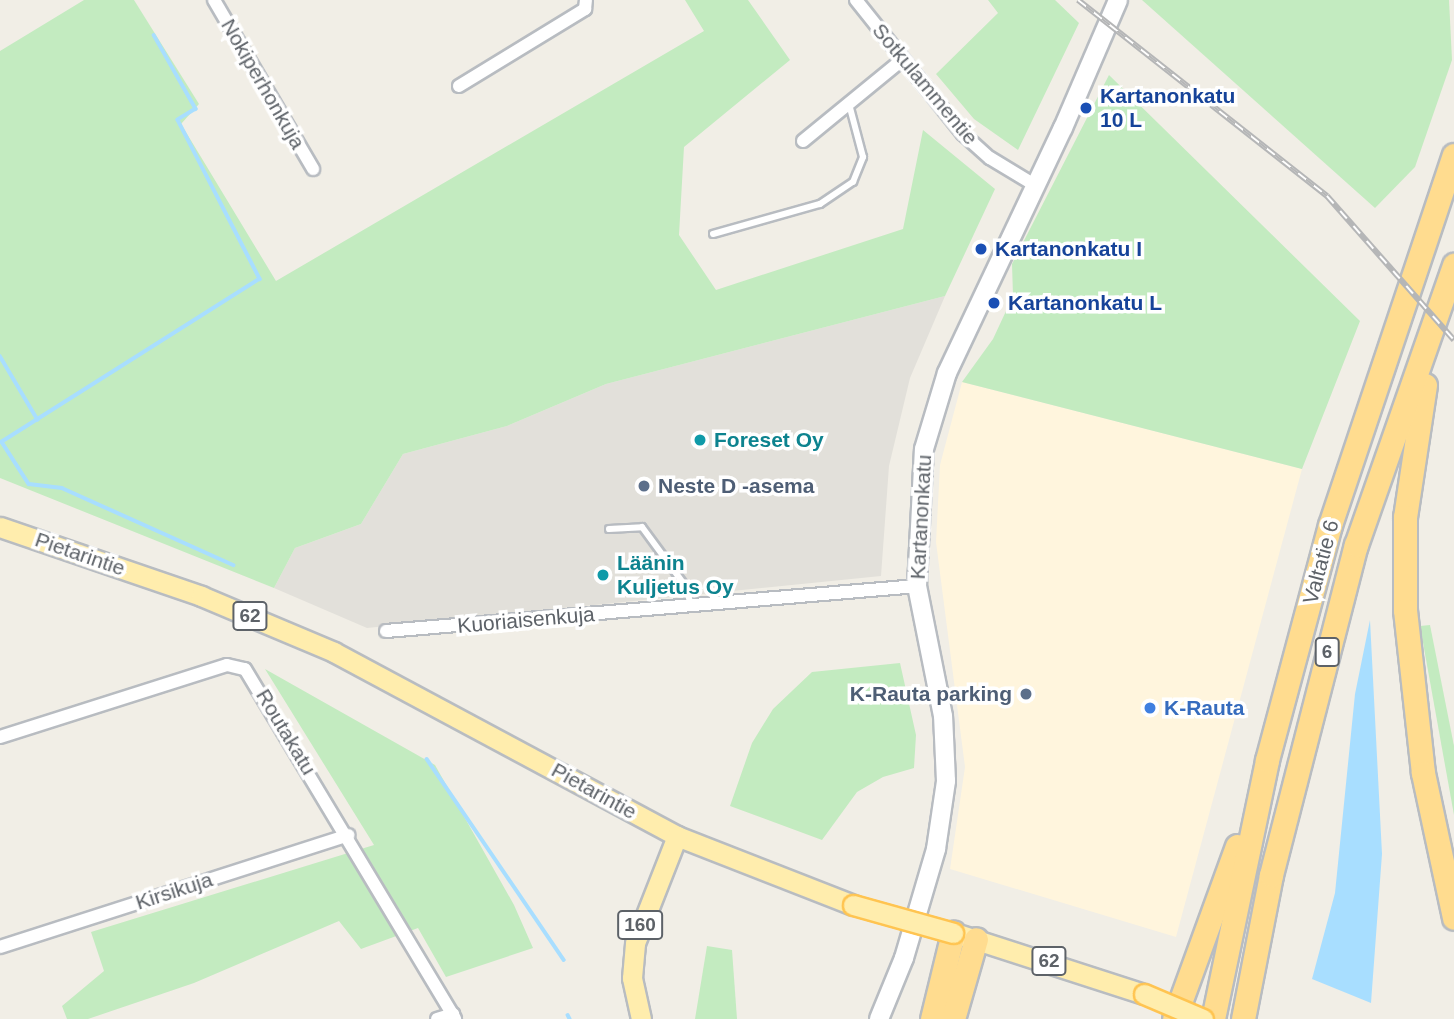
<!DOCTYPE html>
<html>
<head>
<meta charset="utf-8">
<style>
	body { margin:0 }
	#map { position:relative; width:1454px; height:1019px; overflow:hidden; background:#f1eee6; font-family:Helvetica,sans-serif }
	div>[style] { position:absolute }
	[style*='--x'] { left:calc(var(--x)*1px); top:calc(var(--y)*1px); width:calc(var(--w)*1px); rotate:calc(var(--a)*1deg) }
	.commercial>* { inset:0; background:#fff5dd }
	.industrial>* { inset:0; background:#e2e0da }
	.green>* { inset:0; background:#c3ebc0 }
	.water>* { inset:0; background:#a8deff }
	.stream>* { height:3.5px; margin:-1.75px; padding:0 1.75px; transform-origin:1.75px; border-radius:1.75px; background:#a8deff }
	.roads { filter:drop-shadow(2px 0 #b8bcc1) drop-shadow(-2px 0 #b8bcc1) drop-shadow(0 2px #b8bcc1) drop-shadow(0 -2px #b8bcc1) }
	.lane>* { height:6px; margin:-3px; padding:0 3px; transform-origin:3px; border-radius:3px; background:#fff }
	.street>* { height:12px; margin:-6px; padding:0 6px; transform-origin:6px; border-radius:6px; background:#fff }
	.secondary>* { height:18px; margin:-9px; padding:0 9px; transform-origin:9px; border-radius:9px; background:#fff }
	.primary>* { height:19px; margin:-9.5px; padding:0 9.5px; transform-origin:9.5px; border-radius:9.5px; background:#ffedad }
	.highway>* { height:23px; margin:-11.5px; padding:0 11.5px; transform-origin:11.5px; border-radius:11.5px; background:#ffdc8f }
	.rail>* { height:6px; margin-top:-3px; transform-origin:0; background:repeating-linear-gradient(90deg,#fff 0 10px,#b5b6b7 0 20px); box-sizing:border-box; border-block:2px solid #b5b6b7 }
	.bridges { filter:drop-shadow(2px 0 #ffc451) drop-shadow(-2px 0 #ffc451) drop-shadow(0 2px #ffc451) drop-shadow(0 -2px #ffc451) }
	.primary-bridge>* { height:19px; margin:-9.5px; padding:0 9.5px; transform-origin:9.5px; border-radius:9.5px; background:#ffedad }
	.dots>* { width:19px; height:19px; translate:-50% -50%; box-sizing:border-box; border:4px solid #fff; border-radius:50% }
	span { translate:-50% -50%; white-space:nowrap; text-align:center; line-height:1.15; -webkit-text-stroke:7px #fff; paint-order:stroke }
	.shield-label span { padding:2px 5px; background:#fff; border:2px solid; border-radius:5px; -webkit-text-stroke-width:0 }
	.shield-label { font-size:19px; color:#5d6268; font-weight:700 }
	.street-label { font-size:21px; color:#5d6268 }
	.transit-label { font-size:21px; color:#164399; font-weight:700 }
	.left { translate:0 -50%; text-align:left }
	.culture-label { font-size:21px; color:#0d838f; font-weight:700 }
	.service-label { font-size:21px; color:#4e5e75; font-weight:700 }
	.right { translate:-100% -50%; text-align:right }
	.shop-label { font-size:21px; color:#366cbe; font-weight:700 }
</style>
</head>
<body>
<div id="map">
	<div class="commercial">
		<div style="clip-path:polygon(962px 382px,1302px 469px,1176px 937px,950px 869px,965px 767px,936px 542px,940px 465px)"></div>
	</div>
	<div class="industrial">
		<div style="clip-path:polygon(945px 296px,910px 378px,889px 466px,881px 576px,367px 628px,274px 588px,295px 548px,361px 524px,403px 454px,507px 426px,606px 384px)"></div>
	</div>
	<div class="green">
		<div style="clip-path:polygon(84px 0,134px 0,199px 104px,181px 124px,276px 281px,704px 31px,685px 0,748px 0,790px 60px,684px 147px,679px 235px,716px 290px,903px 229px,923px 130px,995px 189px,945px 296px,606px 384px,507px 426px,403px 454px,361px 524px,295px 548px,274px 588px,0 478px,0 51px)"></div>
		<div style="clip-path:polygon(988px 0,1055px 0,1079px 23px,1018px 150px,974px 119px,936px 74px,998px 13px)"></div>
		<div style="clip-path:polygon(1142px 0,1449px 0,1452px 60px,1415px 167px,1375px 208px)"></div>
		<div style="clip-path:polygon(1109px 75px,1360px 321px,1302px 469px,962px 382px,993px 339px,1013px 296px,1012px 264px)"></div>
		<div style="clip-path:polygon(1430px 625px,1454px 746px,1454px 815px,1420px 626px)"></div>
		<div style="clip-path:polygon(900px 663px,916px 735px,914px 768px,883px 777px,857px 792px,822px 840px,730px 806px,752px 743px,773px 709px,812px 672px)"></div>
		<div style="clip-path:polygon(265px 669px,435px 765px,514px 905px,533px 948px,446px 977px,418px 928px,361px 949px,339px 921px,194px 983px,88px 1019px,67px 1019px,62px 1006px,104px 971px,91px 932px,374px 845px)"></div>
		<div style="clip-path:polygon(707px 946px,732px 950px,737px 1019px,695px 1019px)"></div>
	</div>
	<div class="water">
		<div style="clip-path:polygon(1370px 620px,1382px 854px,1371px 1003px,1312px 979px,1335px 893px,1355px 694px)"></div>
	</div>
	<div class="stream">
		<div style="--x:154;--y:35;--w:85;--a:60.4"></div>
		<div style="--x:196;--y:109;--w:21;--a:149"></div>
		<div style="--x:178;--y:120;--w:179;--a:62.7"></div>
		<div style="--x:260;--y:279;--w:305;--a:147.7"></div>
		<div style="--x:2;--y:442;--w:50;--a:57.3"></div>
		<div style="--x:29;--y:484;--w:33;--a:7"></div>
		<div style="--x:62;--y:488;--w:188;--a:24.2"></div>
		<div style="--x:0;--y:356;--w:74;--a:59.3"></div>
		<div style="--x:427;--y:759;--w:243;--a:55.7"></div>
		<div style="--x:568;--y:1015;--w:4;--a:63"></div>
	</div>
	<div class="roads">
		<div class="lane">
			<div style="--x:713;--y:234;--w:111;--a:-15.7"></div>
			<div style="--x:820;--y:204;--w:40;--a:-34"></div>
			<div style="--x:853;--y:182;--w:27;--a:-68"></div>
			<div style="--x:863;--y:157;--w:55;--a:-104.8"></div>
			<div style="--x:609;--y:529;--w:33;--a:-3"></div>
			<div style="--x:642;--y:527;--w:74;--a:53.7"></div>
			<div style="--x:686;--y:587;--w:20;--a:75"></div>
		</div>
		<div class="street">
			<div style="--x:214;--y:0;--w:196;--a:59.6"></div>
			<div style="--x:856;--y:0;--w:171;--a:51.4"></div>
			<div style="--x:963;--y:134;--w:36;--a:42"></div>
			<div style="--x:990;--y:158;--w:50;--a:31.2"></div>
			<div style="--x:459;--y:86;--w:148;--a:-31.4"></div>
			<div style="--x:585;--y:9;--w:9;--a:-84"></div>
			<div style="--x:803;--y:141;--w:128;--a:-39.3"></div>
			<div style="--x:386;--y:631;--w:533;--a:-4.84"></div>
			<div style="--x:0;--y:737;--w:238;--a:-17.6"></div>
			<div style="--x:227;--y:665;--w:18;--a:13"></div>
			<div style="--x:245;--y:669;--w:408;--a:59"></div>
			<div style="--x:0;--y:947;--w:366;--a:-17.8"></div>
			<div style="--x:437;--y:1019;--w:17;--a:-17"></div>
		</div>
		<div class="secondary">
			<div style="--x:879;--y:1019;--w:66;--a:-67.7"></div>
			<div style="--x:904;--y:958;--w:114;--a:-73.6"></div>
			<div style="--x:936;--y:849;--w:69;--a:-81.6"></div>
			<div style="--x:946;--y:781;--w:65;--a:-92.6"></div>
			<div style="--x:943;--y:716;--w:133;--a:-101.3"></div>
			<div style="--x:917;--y:586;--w:137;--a:-87.1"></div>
			<div style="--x:924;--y:449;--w:79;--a:-73.2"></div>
			<div style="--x:947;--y:373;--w:271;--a:-64.7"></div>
			<div style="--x:1063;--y:128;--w:139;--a:-66.7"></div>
		</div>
		<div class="primary">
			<div style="--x:0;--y:527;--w:213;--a:18.9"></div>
			<div style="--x:201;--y:596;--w:144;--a:22.8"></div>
			<div style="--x:334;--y:652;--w:389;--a:28.2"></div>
			<div style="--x:677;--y:836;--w:189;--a:21.4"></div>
			<div style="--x:961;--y:935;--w:192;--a:17.9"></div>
			<div style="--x:641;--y:1019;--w:42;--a:-102.4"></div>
			<div style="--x:632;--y:978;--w:35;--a:-85"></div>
			<div style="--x:635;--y:943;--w:115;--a:-68.6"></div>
		</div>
		<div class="highway">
			<div style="--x:1425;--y:385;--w:134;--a:98.6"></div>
			<div style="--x:1405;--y:517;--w:93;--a:90"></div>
			<div style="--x:1405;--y:610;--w:164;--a:83.7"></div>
			<div style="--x:1423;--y:773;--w:148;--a:77.9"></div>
			<div style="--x:932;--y:1019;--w:89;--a:-76.3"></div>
			<div style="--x:953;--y:1019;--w:83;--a:-74"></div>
			<div style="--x:1174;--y:1019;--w:184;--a:-70"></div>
			<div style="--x:1213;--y:1019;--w:265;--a:-78.2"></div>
			<div style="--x:1267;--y:760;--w:243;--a:-75"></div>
			<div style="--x:1330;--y:525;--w:390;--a:-71.5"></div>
			<div style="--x:1243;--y:1019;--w:147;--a:-79"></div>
			<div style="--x:1271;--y:875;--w:341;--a:-75.6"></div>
			<div style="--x:1356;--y:545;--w:297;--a:-70.7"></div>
		</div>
	</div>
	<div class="rail">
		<div style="--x:1078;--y:0;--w:317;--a:38.2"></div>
		<div style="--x:1327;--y:196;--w:192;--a:48.6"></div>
	</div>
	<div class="bridges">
		<div class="primary-bridge">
			<div style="--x:853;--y:905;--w:104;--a:15.6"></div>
			<div style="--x:1144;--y:994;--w:64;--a:23"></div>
		</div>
	</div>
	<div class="dots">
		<div style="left:1086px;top:108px;background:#1a4fb4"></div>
		<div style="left:981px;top:249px;background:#1a4fb4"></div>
		<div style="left:994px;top:303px;background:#1a4fb4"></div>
		<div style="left:700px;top:440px;background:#0f9aa8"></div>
		<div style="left:644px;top:486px;background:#5c6f8a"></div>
		<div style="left:603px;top:575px;background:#0f9aa8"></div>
		<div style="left:1026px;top:694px;background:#5c6f8a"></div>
		<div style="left:1150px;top:708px;background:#3f7fe0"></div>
	</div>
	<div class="shield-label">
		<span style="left:250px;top:616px">62</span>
		<span style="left:1327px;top:652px">6</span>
		<span style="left:640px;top:925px">160</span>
		<span style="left:1049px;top:961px">62</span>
	</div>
	<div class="street-label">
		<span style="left:263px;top:84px;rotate:60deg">Nokiperhonkuja</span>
		<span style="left:925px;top:84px;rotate:50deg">Sotkulammentie</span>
		<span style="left:921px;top:517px;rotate:-87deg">Kartanonkatu</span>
		<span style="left:80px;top:554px;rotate:19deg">Pietarintie</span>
		<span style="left:1321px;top:562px;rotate:-75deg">Valtatie 6</span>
		<span style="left:526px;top:620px;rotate:-5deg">Kuoriaisenkuja</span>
		<span style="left:286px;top:732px;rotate:59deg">Routakatu</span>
		<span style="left:594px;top:791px;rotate:29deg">Pietarintie</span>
		<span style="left:174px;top:891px;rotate:-18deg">Kirsikuja</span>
	</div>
	<div class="transit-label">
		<span class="left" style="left:1100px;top:108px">Kartanonkatu<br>10 L</span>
		<span class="left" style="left:995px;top:249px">Kartanonkatu I</span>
		<span class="left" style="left:1008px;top:303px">Kartanonkatu L</span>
	</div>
	<div class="culture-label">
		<span class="left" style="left:714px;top:440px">Foreset Oy</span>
		<span class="left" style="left:617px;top:575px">Läänin<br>Kuljetus Oy</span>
	</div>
	<div class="service-label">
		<span class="left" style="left:658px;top:486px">Neste D -asema</span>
		<span class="right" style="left:1012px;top:694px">K-Rauta parking</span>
	</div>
	<div class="shop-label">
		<span class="left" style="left:1164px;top:708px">K-Rauta</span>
	</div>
</div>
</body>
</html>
